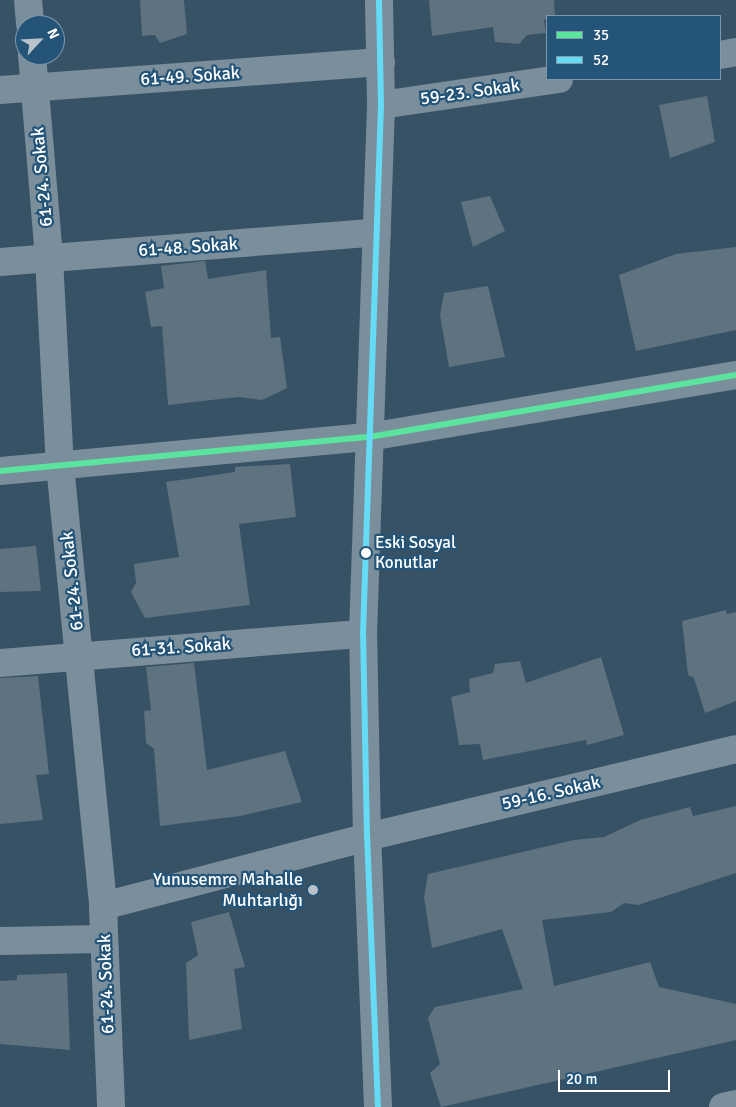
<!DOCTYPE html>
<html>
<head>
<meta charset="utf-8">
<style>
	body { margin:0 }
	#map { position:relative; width:736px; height:1107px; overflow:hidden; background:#375265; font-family:Signika,sans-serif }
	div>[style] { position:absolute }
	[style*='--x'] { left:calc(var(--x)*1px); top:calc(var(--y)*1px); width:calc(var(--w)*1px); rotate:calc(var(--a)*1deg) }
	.building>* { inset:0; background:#5e7280 }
	.minor>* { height:28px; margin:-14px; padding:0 14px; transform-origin:14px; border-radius:14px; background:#7b8e9c }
	.bus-1>* { height:6px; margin:-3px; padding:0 3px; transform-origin:3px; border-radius:3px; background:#5ae49d }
	.bus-2>* { height:6px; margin:-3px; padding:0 3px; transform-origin:3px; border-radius:3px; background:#66dbf5 }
	.dots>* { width:14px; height:14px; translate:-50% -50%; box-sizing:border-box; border:2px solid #245578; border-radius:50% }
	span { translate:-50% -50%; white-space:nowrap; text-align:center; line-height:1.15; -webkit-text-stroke:4.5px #245578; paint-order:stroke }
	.bus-label { font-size:17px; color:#fff }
	.left { translate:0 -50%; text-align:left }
	.street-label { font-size:18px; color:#fff }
	.poi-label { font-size:18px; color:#fff }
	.right { translate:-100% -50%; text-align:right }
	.legend { position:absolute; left:546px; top:15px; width:175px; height:65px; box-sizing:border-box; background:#245578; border:1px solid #7c99ae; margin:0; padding:6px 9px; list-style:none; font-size:15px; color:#fff }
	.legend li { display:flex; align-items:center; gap:10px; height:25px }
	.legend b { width:25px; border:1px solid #7c99ae }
	.north { position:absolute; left:15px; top:15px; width:50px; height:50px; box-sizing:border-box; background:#245578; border:1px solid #7c99ae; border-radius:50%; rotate:65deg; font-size:14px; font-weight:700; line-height:20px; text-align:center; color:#fff }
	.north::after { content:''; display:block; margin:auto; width:18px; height:22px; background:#b9c2c9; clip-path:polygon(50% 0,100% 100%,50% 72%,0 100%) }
	.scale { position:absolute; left:558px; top:1070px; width:112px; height:22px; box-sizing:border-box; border:2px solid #fff; border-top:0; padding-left:6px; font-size:15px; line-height:18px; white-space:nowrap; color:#fff; -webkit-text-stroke:4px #245578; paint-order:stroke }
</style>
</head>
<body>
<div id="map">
	<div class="building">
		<div style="clip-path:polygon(140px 0,184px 0,187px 34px,160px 43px,155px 35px,142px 36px)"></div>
		<div style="clip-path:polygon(429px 0,554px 0,555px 16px,544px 20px,546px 33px,527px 35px,519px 44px,495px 42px,493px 27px,432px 36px)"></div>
		<div style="clip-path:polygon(707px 96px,715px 142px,670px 158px,659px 105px)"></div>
		<div style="clip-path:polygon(490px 196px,505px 231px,473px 247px,461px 202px)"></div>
		<div style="clip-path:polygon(736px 247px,736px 330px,636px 351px,619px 275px,676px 254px)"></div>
		<div style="clip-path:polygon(205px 261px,208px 279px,266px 270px,271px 338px,280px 337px,287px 388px,262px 400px,238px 397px,168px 405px,162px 326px,151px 327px,145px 292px,164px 288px,161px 266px)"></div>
		<div style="clip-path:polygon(488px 286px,505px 357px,449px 367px,440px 315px,444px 293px)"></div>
		<div style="clip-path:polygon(290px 464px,296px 517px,239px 524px,250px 605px,145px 618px,131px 592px,136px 583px,134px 564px,179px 557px,166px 482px,235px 472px,235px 467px)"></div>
		<div style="clip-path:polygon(36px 546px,41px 591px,0 592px,0 549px)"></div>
		<div style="clip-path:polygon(726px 610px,727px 614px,736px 612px,736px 701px,705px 713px,694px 678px,688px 675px,682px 621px)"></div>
		<div style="clip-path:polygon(601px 657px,624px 735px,587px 745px,586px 740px,483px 760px,480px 744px,459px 745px,451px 697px,470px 692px,469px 679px,493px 673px,495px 664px,520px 661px,526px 683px)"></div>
		<div style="clip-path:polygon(194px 663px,207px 770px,285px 751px,302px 802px,240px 816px,160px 826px,154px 749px,146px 743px,144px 711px,151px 710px,146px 667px)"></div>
		<div style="clip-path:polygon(38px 676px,49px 774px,36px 775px,43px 820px,0 824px,0 678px)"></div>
		<div style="clip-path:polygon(736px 806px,736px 873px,638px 905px,624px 903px,611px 912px,542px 920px,554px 986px,650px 962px,659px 987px,736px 1004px,736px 1040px,441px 1107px,430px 1073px,440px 1064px,428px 1018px,435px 1007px,523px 989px,502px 929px,432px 948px,424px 897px,428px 874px,574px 840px,604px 837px,640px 820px,690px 807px,693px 816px)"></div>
		<div style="clip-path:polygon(229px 912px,245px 967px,234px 969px,242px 1029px,189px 1040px,186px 963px,198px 955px,191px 922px)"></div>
		<div style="clip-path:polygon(67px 973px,70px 1050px,0 1044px,0 981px,17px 980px,17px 975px)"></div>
	</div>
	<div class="minor">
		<div style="--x:28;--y:0;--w:25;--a:85"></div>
		<div style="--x:32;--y:55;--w:204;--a:85.2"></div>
		<div style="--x:49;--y:258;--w:207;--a:87"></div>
		<div style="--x:60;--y:465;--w:443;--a:84.4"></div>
		<div style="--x:103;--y:906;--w:201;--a:87.7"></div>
		<div style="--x:720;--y:55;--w:16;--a:-11"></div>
		<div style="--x:0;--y:90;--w:382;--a:-4.2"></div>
		<div style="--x:381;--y:105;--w:180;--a:-8.3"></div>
		<div style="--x:0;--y:262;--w:378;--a:-4.5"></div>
		<div style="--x:0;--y:471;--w:371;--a:-5.3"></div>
		<div style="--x:369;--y:437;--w:372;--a:-9.6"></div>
		<div style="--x:0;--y:663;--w:364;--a:-4.6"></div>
		<div style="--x:103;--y:906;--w:273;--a:-14.6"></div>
		<div style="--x:367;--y:837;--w:379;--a:-13.4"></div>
		<div style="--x:0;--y:941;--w:104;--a:-1.1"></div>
		<div style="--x:378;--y:1107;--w:270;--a:-92.3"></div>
		<div style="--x:367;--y:837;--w:203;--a:-91.1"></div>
		<div style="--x:363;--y:634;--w:529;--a:-88.05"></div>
		<div style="--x:381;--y:105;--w:105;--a:-91.1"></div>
		<div style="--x:723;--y:1107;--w:13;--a:-13"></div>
	</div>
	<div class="bus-1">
		<div style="--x:0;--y:471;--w:371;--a:-5.3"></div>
		<div style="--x:369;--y:437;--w:372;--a:-9.6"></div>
	</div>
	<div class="bus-2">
		<div style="--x:378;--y:1107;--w:270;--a:-92.3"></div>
		<div style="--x:367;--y:837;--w:203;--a:-91.1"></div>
		<div style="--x:363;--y:634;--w:529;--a:-88.05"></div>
		<div style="--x:381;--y:105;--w:105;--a:-91.1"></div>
	</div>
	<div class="dots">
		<div style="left:366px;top:553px;background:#fff"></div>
		<div style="left:313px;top:890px;background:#b9c2c9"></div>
	</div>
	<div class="bus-label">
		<span class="left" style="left:375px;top:553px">Eski Sosyal<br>Konutlar</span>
	</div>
	<div class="street-label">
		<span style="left:190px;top:76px;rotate:-4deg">61-49. Sokak</span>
		<span style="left:470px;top:92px;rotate:-8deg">59-23. Sokak</span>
		<span style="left:42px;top:177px;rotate:-95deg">61-24. Sokak</span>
		<span style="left:188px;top:247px;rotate:-4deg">61-48. Sokak</span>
		<span style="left:72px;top:581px;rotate:-96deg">61-24. Sokak</span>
		<span style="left:181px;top:647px;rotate:-4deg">61-31. Sokak</span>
		<span style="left:551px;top:793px;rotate:-13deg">59-16. Sokak</span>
		<span style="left:106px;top:984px;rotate:-92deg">61-24. Sokak</span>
	</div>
	<div class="poi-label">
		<span class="right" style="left:303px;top:890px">Yunusemre Mahalle<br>Muhtarlığı</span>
	</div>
	<ul class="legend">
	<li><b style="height:6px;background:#5ae49d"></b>35</li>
	<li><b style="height:6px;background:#66dbf5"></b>52</li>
	</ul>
	<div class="north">N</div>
	<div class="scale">20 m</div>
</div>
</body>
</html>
